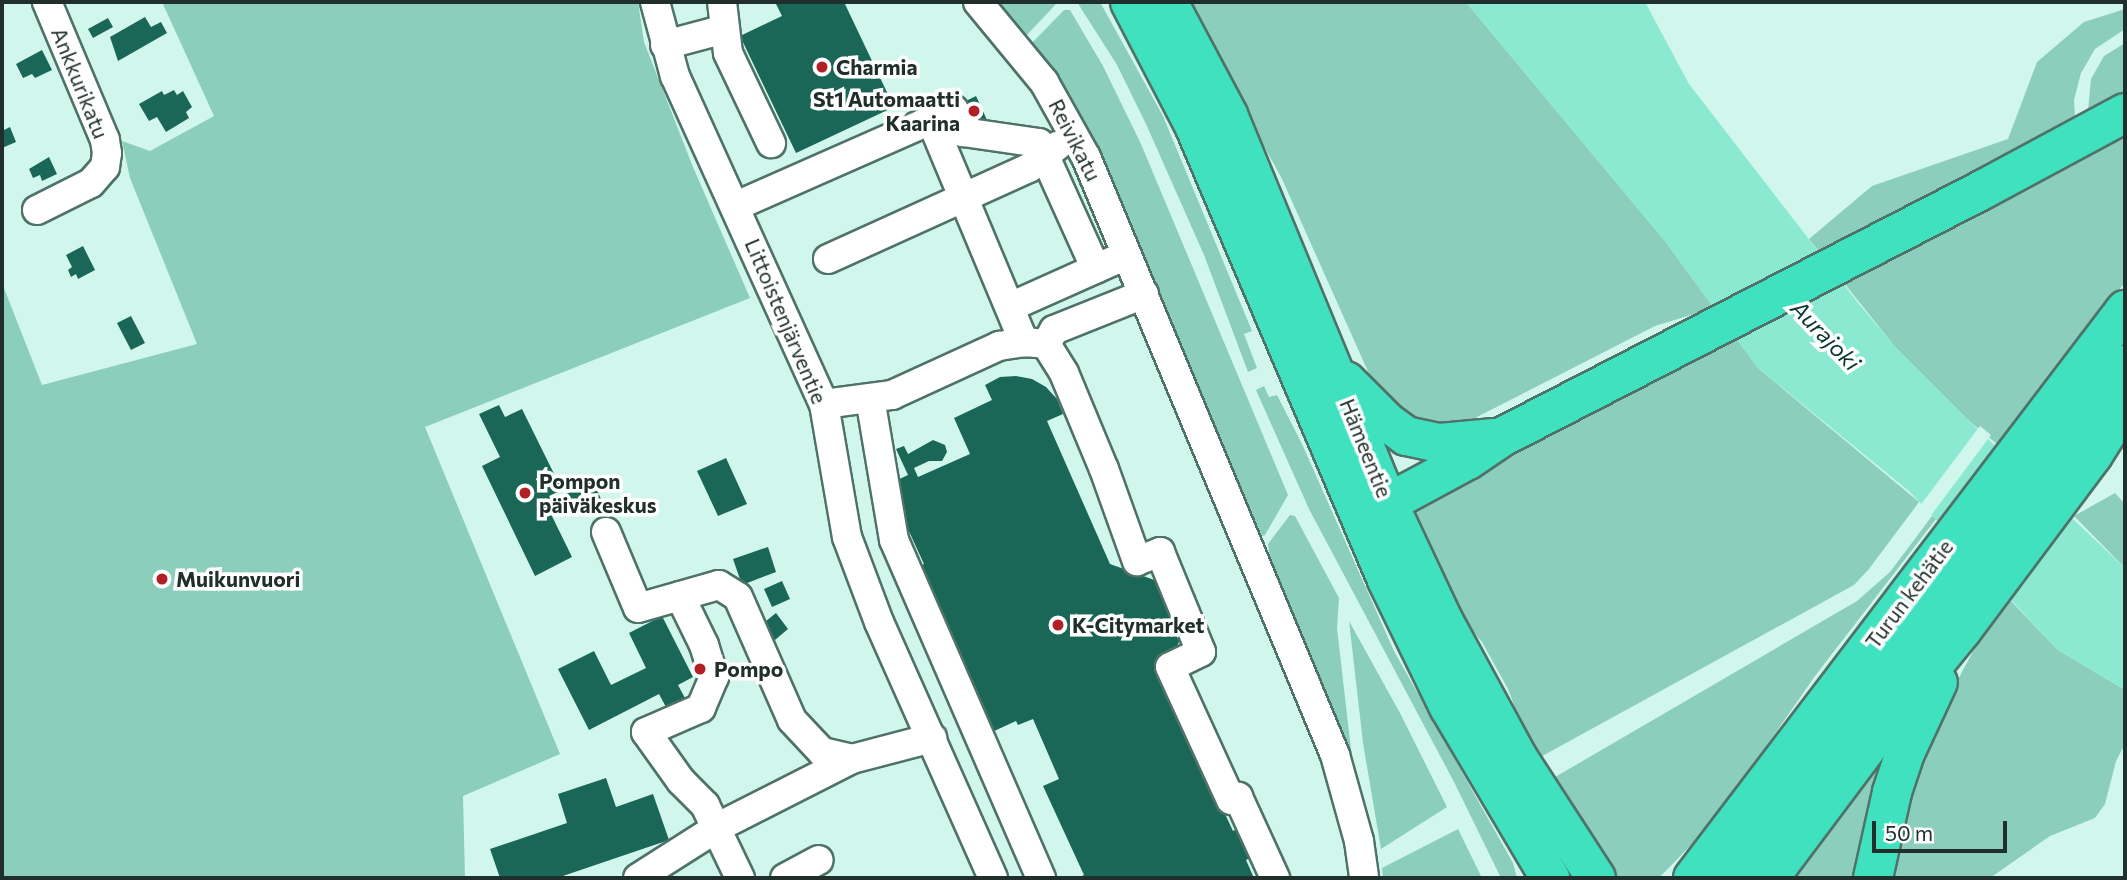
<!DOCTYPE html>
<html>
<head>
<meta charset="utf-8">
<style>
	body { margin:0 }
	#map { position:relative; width:2127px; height:880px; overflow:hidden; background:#d1f7ec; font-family:Commissioner,sans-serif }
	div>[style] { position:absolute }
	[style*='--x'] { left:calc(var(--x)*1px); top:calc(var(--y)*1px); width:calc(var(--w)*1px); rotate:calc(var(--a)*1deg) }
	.green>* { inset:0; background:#8ccebc }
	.water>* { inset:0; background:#8ce9d1 }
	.pier>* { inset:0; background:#d1f7ec }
	.building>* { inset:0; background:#1b6757 }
	.roads { filter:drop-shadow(2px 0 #4f7268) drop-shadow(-2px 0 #4f7268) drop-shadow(0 2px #4f7268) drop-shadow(0 -2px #4f7268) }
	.minor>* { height:28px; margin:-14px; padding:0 14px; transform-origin:14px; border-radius:14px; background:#fff }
	.highway>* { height:38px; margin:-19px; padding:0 19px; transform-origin:19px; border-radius:19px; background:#40e1bf }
	.dots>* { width:19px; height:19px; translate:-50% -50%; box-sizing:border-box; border:4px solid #fff; border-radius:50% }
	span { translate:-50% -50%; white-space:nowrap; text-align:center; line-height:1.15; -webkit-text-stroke:7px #fff; paint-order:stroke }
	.poi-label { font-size:21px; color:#202f2b; font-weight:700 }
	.left { translate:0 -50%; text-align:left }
	.right { translate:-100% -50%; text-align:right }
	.street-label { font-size:21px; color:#202f2b }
	.water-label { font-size:23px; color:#09362c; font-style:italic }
	.frame { position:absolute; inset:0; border:4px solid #202f2b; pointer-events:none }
	.scale { position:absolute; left:1872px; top:821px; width:135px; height:32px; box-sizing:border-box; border:4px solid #202f2b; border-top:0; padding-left:9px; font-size:21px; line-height:24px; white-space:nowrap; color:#202f2b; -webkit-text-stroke:5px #fff; paint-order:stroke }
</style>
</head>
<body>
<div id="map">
	<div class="green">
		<div style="clip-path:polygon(162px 2px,638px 2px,644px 42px,693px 167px,750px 298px,425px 427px,560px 754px,463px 796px,465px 878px,2px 878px,2px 283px,42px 385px,197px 344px,130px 178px,122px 141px,150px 151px,214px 116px)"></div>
		<div style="clip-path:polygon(994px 2px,1058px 2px,1025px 37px)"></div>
		<div style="clip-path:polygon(1077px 2px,1100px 2px,1163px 116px,1252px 331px,1244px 334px,1257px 368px,1248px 372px,1204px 255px,1146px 124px,1117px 65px)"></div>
		<div style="clip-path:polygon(1185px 2px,1466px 2px,1665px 241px,1714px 308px,1655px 326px,1475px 418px,1445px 425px,1415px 421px,1392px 408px,1370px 376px,1282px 179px)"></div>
		<div style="clip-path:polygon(2125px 9px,2125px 29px,2095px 49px,2081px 73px,2074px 100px,2075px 117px,2072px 119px,2076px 127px,2125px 123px,2125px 282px,2043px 391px,1998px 445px,1968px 420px,1895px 347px,1809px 239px,1872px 186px,2008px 139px,2037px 62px,2084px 22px)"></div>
		<div style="clip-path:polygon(1064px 10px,1070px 10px,1103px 66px,1141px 144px,1288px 495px,1265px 535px,1262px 536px,1182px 352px,1030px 45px)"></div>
		<div style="clip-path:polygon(2125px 43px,2125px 101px,2087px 121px,2091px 79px,2104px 56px)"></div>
		<div style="clip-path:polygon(1733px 334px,1758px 368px,1919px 502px,1869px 569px,1854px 585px,1535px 760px,1508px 689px,1482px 642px,1456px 612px,1407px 506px)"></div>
		<div style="clip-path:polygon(1264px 386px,1269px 397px,1277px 395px,1302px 444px,1394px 651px,1513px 863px,1517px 878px,1501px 878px,1454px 782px,1309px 509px,1256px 390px)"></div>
		<div style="clip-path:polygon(2115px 493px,2125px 504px,2125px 568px,2074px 516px)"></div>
		<div style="clip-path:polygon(1290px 515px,1295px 516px,1339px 598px,1337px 628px,1352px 758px,1345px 760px,1263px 561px,1270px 559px,1268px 544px)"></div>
		<div style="clip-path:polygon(1932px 516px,1936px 519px,1815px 676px,1715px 820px,1659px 878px,1613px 878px,1550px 780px,1857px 601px,1890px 572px)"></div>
		<div style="clip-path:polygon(2009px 599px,2058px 650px,2125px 690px,2125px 744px,2116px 761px,2105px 804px,2095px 818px,2050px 836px,1990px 878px,1885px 878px,1919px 752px,1977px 644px)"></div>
		<div style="clip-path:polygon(1349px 621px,1400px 713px,1447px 807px,1381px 849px,1363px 743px)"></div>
		<div style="clip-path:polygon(1893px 730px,1862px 878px,1785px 878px)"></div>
		<div style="clip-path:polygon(1458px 829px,1482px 878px,1383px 878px,1382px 868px)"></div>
	</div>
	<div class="water">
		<div style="clip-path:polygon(1466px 2px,1645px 2px,1689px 84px,1859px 304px,1895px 347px,1968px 420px,2125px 568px,2125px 690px,2058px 650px,1910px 492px,1758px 368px,1665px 241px)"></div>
	</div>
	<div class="pier">
		<div style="clip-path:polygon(1980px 426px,1991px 435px,1929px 518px,1919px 507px)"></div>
	</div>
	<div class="building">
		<div style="clip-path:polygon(775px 2px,844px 2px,894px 107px,796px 153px,740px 36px,782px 16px)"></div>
		<div style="clip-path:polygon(145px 17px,151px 27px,161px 22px,167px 33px,118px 61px,110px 37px)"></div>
		<div style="clip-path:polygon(108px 18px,113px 27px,93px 38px,88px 29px)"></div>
		<div style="clip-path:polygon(42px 50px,52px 70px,35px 78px,32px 74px,23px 78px,16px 64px)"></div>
		<div style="clip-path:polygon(174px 90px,177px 95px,183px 91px,192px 107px,186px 112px,189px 118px,166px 132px,157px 117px,149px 121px,139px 104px,162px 91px,164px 95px)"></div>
		<div style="clip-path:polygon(976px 96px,987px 120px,973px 127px,962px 103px)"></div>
		<div style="clip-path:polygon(10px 127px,16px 142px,2px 148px,2px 131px)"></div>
		<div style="clip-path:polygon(49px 157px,57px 174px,42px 181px,40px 175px,33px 178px,29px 169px)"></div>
		<div style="clip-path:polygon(83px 246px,95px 270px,78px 279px,76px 274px,71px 277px,68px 270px,72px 267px,66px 255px)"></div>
		<div style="clip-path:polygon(131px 316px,145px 343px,131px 350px,117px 323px)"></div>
		<div style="clip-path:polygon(1016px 376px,1032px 379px,1046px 387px,1057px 399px,1063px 414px,1047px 421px,1110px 564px,1196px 595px,1164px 683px,1233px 831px,1243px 826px,1256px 855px,1246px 860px,1254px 878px,1078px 878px,1084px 875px,1043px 786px,1059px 779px,1033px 719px,1018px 725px,1016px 721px,992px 732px,919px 567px,924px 564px,901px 514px,906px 512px,893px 482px,908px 475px,896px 449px,904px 446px,908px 454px,933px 440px,945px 445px,947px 452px,942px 461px,929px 461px,914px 468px,918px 477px,970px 454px,954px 418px,992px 400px,985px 385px,1000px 377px)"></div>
		<div style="clip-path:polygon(499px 405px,505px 417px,522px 409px,562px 490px,549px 496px,552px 501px,593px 481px,601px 499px,564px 517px,559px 506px,549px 510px,572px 557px,535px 576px,482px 466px,500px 457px,479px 414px)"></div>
		<div style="clip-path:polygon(726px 458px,747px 504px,718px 516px,697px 471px)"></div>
		<div style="clip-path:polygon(768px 547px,776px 572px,742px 585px,733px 559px)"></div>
		<div style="clip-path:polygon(782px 581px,790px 599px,772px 607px,764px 589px)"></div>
		<div style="clip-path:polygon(776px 613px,788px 629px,769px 645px,756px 629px)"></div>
		<div style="clip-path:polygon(662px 616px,693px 677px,678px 685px,686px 700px,667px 709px,659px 694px,589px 730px,558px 669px,594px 651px,611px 685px,646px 668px,629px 633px)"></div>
		<div style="clip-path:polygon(606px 778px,616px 807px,653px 794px,669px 840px,557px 878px,500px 878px,490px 849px,567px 823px,558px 794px)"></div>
	</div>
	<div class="roads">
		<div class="minor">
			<div style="--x:655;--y:2;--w:77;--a:74.9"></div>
			<div style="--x:675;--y:76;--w:360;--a:65.6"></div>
			<div style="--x:824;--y:404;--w:135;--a:80.2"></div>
			<div style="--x:847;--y:537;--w:91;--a:69.4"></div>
			<div style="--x:879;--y:622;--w:280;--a:66"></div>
			<div style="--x:722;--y:2;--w:51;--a:83.3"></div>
			<div style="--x:728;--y:53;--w:100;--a:64.5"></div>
			<div style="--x:978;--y:2;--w:104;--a:50.5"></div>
			<div style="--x:1044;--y:82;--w:86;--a:60.8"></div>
			<div style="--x:1086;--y:157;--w:648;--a:67.39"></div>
			<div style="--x:1335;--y:755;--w:89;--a:74.4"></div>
			<div style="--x:1359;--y:841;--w:37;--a:82"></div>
			<div style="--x:665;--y:45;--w:62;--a:-14.9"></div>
			<div style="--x:931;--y:120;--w:241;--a:67.3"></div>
			<div style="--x:736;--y:206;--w:238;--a:-23.8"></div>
			<div style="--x:954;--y:110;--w:24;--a:68"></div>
			<div style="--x:963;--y:132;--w:77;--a:8.2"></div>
			<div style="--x:1039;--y:143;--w:138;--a:65.7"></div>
			<div style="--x:37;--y:210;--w:60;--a:-26.6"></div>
			<div style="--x:91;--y:183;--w:21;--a:-49"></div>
			<div style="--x:105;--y:167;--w:14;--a:-82"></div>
			<div style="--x:107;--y:153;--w:13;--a:-99"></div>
			<div style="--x:105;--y:140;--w:150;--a:-112.8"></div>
			<div style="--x:828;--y:259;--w:221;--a:-24.4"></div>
			<div style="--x:1029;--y:168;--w:36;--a:-38"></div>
			<div style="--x:1010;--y:307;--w:113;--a:-24.1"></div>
			<div style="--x:1046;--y:344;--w:16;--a:-60"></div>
			<div style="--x:1054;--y:330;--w:97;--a:-21.8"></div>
			<div style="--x:870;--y:398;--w:144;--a:80.4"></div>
			<div style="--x:894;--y:540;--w:369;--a:66.5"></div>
			<div style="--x:824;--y:404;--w:69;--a:-7.5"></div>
			<div style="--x:892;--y:395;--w:118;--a:-24.6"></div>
			<div style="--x:999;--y:346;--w:25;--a:-9"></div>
			<div style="--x:1024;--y:342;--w:22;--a:5"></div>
			<div style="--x:1046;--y:344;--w:34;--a:58"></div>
			<div style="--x:1064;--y:373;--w:104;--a:67.4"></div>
			<div style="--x:1104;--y:469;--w:98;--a:70.3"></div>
			<div style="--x:1137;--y:561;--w:25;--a:-21"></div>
			<div style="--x:1160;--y:552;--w:108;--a:67.7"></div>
			<div style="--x:1201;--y:652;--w:34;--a:154"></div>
			<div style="--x:1170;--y:667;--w:146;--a:65.4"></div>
			<div style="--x:1231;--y:800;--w:8;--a:-23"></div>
			<div style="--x:1238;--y:797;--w:89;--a:65.4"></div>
			<div style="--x:606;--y:532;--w:82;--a:67.2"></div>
			<div style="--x:638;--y:608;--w:84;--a:-15.9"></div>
			<div style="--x:719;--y:585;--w:22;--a:32"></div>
			<div style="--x:738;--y:597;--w:134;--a:66.3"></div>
			<div style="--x:792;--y:720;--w:44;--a:46.8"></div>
			<div style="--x:822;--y:752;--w:31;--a:13"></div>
			<div style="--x:680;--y:596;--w:55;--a:63.9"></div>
			<div style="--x:704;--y:645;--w:34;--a:73"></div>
			<div style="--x:714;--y:677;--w:34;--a:113"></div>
			<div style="--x:701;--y:708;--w:60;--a:156.4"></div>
			<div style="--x:646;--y:732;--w:60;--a:54.5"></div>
			<div style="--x:681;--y:781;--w:34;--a:45"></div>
			<div style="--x:705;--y:805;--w:81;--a:64.4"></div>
			<div style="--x:638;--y:878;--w:95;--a:-32.5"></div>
			<div style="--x:718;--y:827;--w:150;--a:-26.9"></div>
			<div style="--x:852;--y:759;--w:83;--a:-14.7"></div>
			<div style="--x:785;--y:878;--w:38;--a:-28"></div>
		</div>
		<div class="highway">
			<div style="--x:1130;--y:2;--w:139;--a:62.5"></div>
			<div style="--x:1194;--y:125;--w:494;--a:67"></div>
			<div style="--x:1387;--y:580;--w:141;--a:64"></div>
			<div style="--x:1449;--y:707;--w:199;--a:59.4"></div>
			<div style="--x:1168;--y:2;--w:128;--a:62"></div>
			<div style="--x:1228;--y:115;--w:420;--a:67.6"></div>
			<div style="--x:1388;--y:503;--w:129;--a:64.8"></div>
			<div style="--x:1443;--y:620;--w:157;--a:61.5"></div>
			<div style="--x:1518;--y:758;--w:143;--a:57"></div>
			<div style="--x:1346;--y:381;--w:58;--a:45"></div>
			<div style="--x:1387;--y:422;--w:24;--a:36"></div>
			<div style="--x:1406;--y:436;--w:35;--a:12"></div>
			<div style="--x:1440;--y:443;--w:54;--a:-5.3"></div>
			<div style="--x:1373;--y:522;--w:24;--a:-52"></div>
			<div style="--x:1388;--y:503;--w:91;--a:-28.3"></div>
			<div style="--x:1468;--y:460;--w:41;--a:-34.1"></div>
			<div style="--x:1502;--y:437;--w:540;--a:-27.23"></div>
			<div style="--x:1982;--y:190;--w:162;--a:-28.3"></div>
			<div style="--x:1693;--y:878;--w:714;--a:-52.74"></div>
			<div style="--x:1731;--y:878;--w:647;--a:-52.47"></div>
			<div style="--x:1769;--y:878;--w:176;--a:-53.1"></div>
			<div style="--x:1875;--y:737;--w:138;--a:-50.9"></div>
			<div style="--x:1962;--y:630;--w:219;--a:-53.2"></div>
			<div style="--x:2093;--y:455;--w:60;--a:-57.9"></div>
			<div style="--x:1873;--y:878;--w:88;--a:-77.5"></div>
			<div style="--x:1892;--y:792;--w:41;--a:-71.6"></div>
			<div style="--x:1905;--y:753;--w:78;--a:-65.1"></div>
		</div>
	</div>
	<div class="dots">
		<div style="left:822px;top:67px;background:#b22026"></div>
		<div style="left:974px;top:111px;background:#b22026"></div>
		<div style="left:525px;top:493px;background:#b22026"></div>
		<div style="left:162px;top:579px;background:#b22026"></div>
		<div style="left:1058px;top:625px;background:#b22026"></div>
		<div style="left:700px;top:669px;background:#b22026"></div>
	</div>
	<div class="poi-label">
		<span class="left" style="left:836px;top:67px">Charmia</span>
		<span class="right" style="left:960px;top:111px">St1 Automaatti<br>Kaarina</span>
		<span class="left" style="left:539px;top:493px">Pompon<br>päiväkeskus</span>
		<span class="left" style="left:176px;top:579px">Muikunvuori</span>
		<span class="left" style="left:1072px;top:625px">K-Citymarket</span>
		<span class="left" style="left:714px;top:669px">Pompo</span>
	</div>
	<div class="street-label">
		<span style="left:80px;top:83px;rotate:68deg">Ankkurikatu</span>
		<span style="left:1075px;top:140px;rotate:63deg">Reivikatu</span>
		<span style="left:786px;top:321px;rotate:67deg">Littoistenjärventie</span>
		<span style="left:1366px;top:448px;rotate:68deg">Hämeentie</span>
		<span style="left:1909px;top:594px;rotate:-53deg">Turun kehätie</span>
	</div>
	<div class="water-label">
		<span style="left:1826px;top:335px;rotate:46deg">Aurajoki</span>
	</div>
	<div class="frame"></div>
	<div class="scale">50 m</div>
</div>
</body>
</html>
